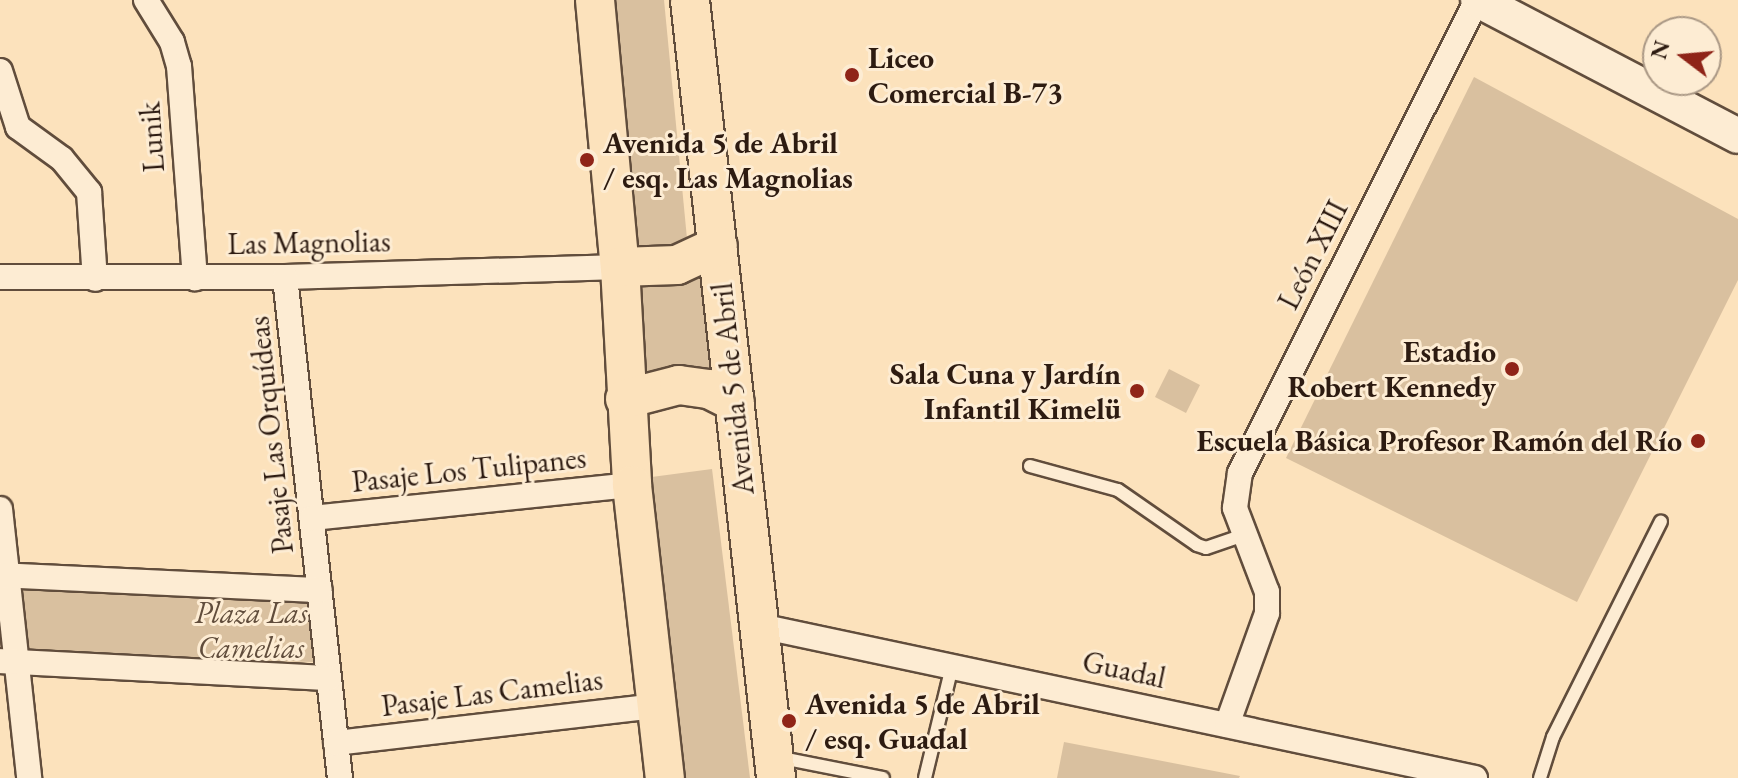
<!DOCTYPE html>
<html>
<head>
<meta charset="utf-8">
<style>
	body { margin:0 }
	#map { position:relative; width:1738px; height:778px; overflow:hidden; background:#fce2bc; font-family:"EB Garamond",serif }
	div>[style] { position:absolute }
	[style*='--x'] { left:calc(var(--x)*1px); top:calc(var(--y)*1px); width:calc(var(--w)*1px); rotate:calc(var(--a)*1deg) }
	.green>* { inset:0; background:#d9c09f }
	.roads { filter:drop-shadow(2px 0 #614d3c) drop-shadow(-2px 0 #614d3c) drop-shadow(0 2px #614d3c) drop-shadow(0 -2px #614d3c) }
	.lane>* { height:12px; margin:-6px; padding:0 6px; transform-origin:6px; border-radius:6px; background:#fdecd3 }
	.street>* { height:24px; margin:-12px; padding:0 12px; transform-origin:12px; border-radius:12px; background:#fdecd3 }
	.secondary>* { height:34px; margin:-17px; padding:0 17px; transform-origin:17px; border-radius:17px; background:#fdecd3 }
	.primary>* { height:38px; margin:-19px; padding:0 19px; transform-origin:19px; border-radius:19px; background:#fce2bc }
	.dots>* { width:22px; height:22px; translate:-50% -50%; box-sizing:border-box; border:4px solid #fdecd3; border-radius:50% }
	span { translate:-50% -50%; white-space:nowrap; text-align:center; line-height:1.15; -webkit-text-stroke:6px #fdecd3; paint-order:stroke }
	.poi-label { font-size:30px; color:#2d1b11; font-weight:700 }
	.left { translate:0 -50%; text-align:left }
	.right { translate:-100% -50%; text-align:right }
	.street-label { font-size:30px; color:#2d1b11 }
	.park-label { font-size:30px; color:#614d3c; font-style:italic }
	.north { position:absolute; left:1642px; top:16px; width:80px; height:80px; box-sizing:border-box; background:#fdecd3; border:2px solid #aa9885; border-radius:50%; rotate:286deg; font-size:22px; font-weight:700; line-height:32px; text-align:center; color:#2d1b11 }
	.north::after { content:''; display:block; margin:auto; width:28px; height:36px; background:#8f2418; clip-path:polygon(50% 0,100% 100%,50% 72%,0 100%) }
</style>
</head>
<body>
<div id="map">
	<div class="green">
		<div style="clip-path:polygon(611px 0,664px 0,688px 249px,635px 255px)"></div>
		<div style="clip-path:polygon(1474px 77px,1738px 219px,1738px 280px,1577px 602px,1286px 458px)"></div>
		<div style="clip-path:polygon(697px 277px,704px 282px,714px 370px,670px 367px,643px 375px,636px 283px)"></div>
		<div style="clip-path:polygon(1169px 369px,1200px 385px,1186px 413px,1155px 397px)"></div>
		<div style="clip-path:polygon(712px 469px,750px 778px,681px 778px,644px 478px)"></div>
		<div style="clip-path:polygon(0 581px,310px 601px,315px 662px,0 655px)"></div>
		<div style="clip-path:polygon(1064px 742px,1240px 776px,1239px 778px,1057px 778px)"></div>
	</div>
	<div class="roads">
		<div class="lane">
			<div style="--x:1030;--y:466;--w:91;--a:15.3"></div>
			<div style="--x:1118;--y:490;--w:96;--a:34.8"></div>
			<div style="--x:1197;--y:545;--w:9;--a:18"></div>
			<div style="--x:1206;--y:548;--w:40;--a:-18.9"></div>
			<div style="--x:777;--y:757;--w:108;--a:11.2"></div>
			<div style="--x:925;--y:778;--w:115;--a:-76.4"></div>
			<div style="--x:1540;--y:778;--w:43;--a:-72.4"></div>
			<div style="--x:1553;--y:737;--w:241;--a:-63.4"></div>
		</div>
		<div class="street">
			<div style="--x:146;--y:0;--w:49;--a:58.2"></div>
			<div style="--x:172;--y:42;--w:25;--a:74"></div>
			<div style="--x:179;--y:66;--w:213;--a:85.7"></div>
			<div style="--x:0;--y:71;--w:59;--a:72.2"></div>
			<div style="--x:18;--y:127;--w:54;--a:36"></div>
			<div style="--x:62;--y:159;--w:43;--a:50.7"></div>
			<div style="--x:89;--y:192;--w:87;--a:86.1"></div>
			<div style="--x:0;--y:277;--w:285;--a:0"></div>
			<div style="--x:285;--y:277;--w:335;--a:-1.7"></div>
			<div style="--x:285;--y:277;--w:504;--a:83.74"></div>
			<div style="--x:0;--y:509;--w:271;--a:83.8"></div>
			<div style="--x:312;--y:518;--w:322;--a:-5.9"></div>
			<div style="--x:0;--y:575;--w:320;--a:2.7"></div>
			<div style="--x:760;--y:626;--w:731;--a:12"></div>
			<div style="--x:0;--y:661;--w:329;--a:3"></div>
			<div style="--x:1227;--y:725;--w:119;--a:-70.3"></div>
			<div style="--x:1267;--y:613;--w:21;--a:-90"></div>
			<div style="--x:1267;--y:592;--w:90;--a:-110.9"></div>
			<div style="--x:1235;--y:508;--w:35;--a:-82"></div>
			<div style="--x:1240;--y:473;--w:529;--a:-63.39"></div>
			<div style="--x:336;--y:743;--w:322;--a:-6.6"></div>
		</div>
		<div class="secondary">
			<div style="--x:1478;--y:0;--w:293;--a:27.6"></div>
		</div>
		<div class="primary">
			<div style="--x:595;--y:0;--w:268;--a:84.7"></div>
			<div style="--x:620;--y:267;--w:218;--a:86.8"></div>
			<div style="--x:632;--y:485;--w:295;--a:83.6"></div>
			<div style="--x:690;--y:0;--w:783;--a:83.69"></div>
			<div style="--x:620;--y:267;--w:57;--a:-2"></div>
			<div style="--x:677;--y:265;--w:45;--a:-24.9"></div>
			<div style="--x:625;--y:399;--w:56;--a:-14.5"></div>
			<div style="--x:679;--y:385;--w:30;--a:8"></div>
			<div style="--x:709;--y:389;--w:29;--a:27"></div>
		</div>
	</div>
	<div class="dots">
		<div style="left:852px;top:75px;background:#8f2418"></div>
		<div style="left:587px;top:160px;background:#8f2418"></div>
		<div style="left:1512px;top:369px;background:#8f2418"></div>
		<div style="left:1137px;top:391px;background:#8f2418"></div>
		<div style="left:1698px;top:441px;background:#8f2418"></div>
		<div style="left:789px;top:721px;background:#8f2418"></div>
	</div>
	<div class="poi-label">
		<span class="left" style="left:868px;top:75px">Liceo<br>Comercial B-73</span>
		<span class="left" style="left:603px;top:160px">Avenida 5 de Abril<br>/ esq. Las Magnolias</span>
		<span class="right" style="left:1496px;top:369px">Estadio<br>Robert Kennedy</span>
		<span class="right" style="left:1121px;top:391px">Sala Cuna y Jardín<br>Infantil Kimelü</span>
		<span class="right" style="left:1682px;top:441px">Escuela Básica Profesor Ramón del Río</span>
		<span class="left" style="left:805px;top:721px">Avenida 5 de Abril<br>/ esq. Guadal</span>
	</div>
	<div class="street-label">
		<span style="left:152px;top:137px;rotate:-94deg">Lunik</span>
		<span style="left:309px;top:243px;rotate:-1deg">Las Magnolias</span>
		<span style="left:1313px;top:255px;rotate:-63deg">León XIII</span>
		<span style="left:733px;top:389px;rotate:-96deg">Avenida 5 de Abril</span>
		<span style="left:271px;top:435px;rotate:-96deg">Pasaje Las Orquídeas</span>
		<span style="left:469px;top:470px;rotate:-6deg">Pasaje Los Tulipanes</span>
		<span style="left:1124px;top:670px;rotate:12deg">Guadal</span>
		<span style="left:492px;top:693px;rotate:-7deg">Pasaje Las Camelias</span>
	</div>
	<div class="park-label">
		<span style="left:251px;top:630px">Plaza Las<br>Camelias</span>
	</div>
	<div class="north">N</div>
</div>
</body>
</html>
